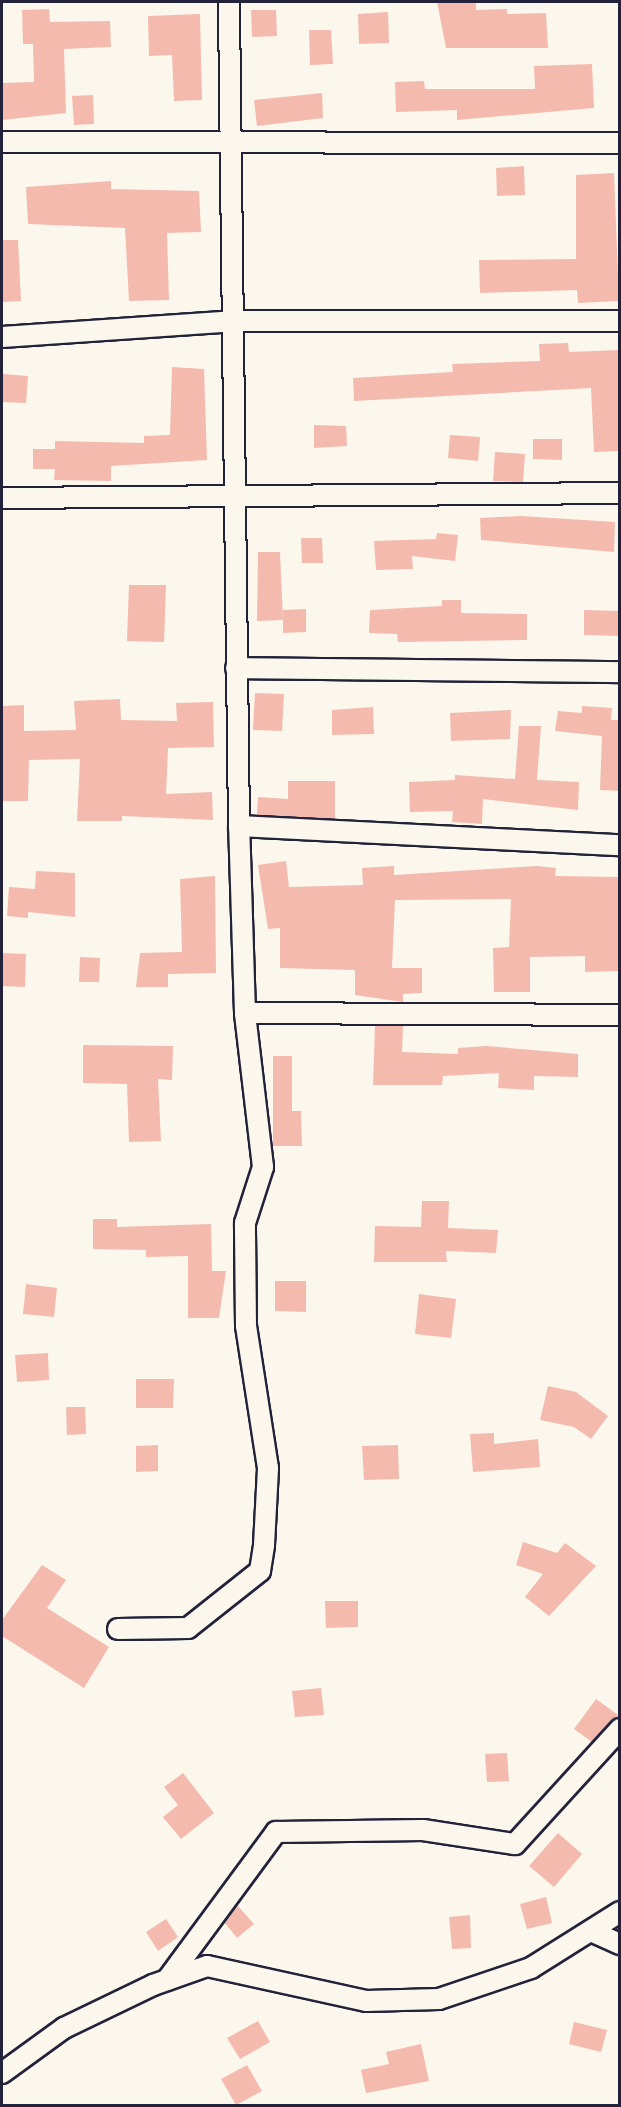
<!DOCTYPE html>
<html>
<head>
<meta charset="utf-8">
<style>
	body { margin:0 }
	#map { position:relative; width:621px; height:2107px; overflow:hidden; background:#fbf7ec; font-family:"Playpen Sans",sans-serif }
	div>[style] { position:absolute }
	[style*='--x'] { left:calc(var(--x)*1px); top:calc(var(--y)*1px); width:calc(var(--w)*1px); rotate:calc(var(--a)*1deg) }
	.building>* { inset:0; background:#f5baae }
	.roads { filter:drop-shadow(2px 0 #22223b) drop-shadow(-2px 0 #22223b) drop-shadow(0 2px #22223b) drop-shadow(0 -2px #22223b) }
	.street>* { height:20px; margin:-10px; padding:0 10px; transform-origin:10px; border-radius:10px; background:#fbf7ec }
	span { translate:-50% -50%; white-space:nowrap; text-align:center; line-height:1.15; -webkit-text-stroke:4.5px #fbf7ec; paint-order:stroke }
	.frame { position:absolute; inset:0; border:3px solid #22223b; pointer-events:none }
</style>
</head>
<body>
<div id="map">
	<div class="building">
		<div style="clip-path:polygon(437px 2px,476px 2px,476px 10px,507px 9px,507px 14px,546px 13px,548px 48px,446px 48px)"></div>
		<div style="clip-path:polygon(49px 9px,50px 22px,110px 21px,111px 47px,64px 49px,66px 113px,2px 120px,2px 83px,34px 82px,33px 44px,23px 44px,22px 10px)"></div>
		<div style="clip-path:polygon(251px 10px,276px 10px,277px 36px,252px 37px)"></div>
		<div style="clip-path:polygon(388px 12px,389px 43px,359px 44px,358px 14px)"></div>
		<div style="clip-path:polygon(200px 14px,202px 100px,174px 101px,172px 55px,149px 56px,148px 16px)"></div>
		<div style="clip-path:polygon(309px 30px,331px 30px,333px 64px,310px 65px)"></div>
		<div style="clip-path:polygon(592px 64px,594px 108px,457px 120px,457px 110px,396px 112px,395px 82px,424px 81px,425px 89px,535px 89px,534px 66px)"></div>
		<div style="clip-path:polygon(322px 93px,323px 118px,257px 126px,254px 100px)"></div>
		<div style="clip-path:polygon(93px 95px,94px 124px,74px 125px,72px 96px)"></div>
		<div style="clip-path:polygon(524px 166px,525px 195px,497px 196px,496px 168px)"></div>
		<div style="clip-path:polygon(614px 173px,619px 301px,578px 303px,577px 290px,480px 293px,479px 260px,576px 259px,576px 175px)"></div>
		<div style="clip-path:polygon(111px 181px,111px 189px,199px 191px,201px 232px,167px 233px,169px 300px,129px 301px,125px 228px,28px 224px,26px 187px)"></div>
		<div style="clip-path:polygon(2px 240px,18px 240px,21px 301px,2px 302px)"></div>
		<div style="clip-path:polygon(568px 343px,569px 352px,619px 350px,620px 451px,594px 452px,591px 388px,354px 401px,353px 378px,453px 372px,452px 364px,540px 361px,539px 344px)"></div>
		<div style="clip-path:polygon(172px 367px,204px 369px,207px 460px,111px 466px,111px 481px,54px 480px,55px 469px,33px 469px,33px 449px,55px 449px,55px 441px,144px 443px,144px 436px,170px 435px)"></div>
		<div style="clip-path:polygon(2px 374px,28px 376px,26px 403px,2px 402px)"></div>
		<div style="clip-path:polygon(314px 425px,346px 426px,347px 446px,314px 448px)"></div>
		<div style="clip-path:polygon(450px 435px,480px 437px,478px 461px,448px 458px)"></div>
		<div style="clip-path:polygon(533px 439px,562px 439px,562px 460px,533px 459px)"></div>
		<div style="clip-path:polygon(495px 452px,525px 454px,523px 482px,493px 481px)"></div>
		<div style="clip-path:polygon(521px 516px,615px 522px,614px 552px,481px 540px,480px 518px)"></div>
		<div style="clip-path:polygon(437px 533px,458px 535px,455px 561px,412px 556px,413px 569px,376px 570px,374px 541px,436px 539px)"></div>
		<div style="clip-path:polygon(301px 538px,322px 538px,323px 563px,302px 563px)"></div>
		<div style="clip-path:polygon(258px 552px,280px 552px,283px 620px,257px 621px)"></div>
		<div style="clip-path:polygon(129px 585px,166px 585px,164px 642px,127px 641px)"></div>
		<div style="clip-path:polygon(442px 600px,461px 600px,461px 613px,527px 614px,527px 640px,398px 642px,397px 634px,369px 633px,370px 610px,442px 606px)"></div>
		<div style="clip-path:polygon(306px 609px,306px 632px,283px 633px,283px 610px)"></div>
		<div style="clip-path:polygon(584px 610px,619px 611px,619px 636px,584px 635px)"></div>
		<div style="clip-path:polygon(255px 693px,284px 694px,282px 731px,253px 730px)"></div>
		<div style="clip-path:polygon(120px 699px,121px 720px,177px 721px,176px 703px,213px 702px,214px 747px,168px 748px,166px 794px,212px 792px,213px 820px,122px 816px,122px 821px,77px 821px,80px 759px,29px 760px,28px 801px,2px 801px,2px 706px,24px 705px,24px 731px,76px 730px,74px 701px)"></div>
		<div style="clip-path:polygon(582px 706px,612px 708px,611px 720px,620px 720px,620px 791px,600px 790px,602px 736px,555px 731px,558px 711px,582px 713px)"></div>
		<div style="clip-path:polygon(373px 707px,374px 734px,332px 735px,332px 710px)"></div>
		<div style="clip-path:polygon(511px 710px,510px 739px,451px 741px,450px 713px)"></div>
		<div style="clip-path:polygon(519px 726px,541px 726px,537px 780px,579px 782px,578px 810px,483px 799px,482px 824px,452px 822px,453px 811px,410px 812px,409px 782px,455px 780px,455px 775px,515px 779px)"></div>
		<div style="clip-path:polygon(288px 781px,335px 781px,335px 819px,257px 815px,258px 797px,288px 799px)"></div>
		<div style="clip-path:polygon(286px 861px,289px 887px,363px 885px,362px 868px,394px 866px,394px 875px,537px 866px,556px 868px,555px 876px,619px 877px,619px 971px,585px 972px,585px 956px,530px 957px,530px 992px,494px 992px,493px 948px,509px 947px,511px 899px,395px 900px,392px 968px,422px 968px,422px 993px,403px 994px,403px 1002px,355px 995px,355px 970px,280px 968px,280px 928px,268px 929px,258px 865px)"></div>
		<div style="clip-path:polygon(36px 871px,75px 873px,75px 917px,28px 912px,28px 918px,7px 916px,9px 887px,35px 889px)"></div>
		<div style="clip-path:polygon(215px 876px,216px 973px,168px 974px,168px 987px,136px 987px,140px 953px,182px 952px,180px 879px)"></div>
		<div style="clip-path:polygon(2px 953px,26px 954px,25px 987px,2px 986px)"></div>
		<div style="clip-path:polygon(80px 957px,100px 958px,99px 982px,79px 982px)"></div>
		<div style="clip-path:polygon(375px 1026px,403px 1026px,402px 1052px,458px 1054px,458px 1048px,486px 1046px,578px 1054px,578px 1077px,534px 1076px,534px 1090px,498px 1088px,499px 1073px,443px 1076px,442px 1085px,373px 1085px)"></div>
		<div style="clip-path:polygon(83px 1045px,173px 1046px,172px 1080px,158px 1079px,161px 1141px,129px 1142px,127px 1084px,83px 1083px)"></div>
		<div style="clip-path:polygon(273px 1056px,292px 1056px,292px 1111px,301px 1111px,302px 1146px,273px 1146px)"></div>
		<div style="clip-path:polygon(422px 1201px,449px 1201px,448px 1228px,498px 1230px,496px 1253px,446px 1251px,447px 1262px,374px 1262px,375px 1226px,421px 1227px)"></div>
		<div style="clip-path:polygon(93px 1219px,117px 1219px,117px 1227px,211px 1224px,212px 1271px,226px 1271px,219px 1318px,188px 1318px,188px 1256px,146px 1257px,146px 1250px,93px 1249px)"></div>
		<div style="clip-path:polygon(275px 1281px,306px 1281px,306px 1312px,275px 1311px)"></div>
		<div style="clip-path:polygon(26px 1284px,57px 1288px,54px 1317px,23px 1314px)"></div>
		<div style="clip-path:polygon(419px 1294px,456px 1299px,451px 1338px,415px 1334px)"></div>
		<div style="clip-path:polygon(48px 1353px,49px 1380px,17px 1382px,15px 1355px)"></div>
		<div style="clip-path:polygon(136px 1379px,174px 1379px,173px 1408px,136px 1408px)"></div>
		<div style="clip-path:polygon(548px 1386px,576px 1392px,608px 1416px,591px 1439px,574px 1427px,540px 1420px)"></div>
		<div style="clip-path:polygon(66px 1407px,85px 1407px,86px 1434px,67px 1435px)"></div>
		<div style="clip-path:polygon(494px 1433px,494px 1444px,538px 1439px,540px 1467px,473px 1472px,470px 1434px)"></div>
		<div style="clip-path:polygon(158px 1445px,158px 1471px,136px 1472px,136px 1446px)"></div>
		<div style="clip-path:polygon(398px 1445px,399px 1479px,364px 1480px,362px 1446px)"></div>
		<div style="clip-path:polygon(523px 1542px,557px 1553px,565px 1543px,596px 1566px,549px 1616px,525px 1597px,543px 1574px,516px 1565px)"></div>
		<div style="clip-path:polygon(42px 1565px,66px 1580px,47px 1608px,109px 1647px,84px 1688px,2px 1636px,2px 1620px)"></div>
		<div style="clip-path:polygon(325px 1601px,358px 1601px,358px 1627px,326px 1628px)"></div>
		<div style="clip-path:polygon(321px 1688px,324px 1715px,295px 1717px,292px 1691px)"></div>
		<div style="clip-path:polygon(596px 1699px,618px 1715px,592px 1742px,574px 1729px)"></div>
		<div style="clip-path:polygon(507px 1753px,509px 1781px,487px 1782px,485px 1754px)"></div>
		<div style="clip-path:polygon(183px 1773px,214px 1813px,181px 1839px,163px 1817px,178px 1805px,164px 1787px)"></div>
		<div style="clip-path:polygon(558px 1833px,582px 1854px,554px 1887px,529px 1866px)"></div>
		<div style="clip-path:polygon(546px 1897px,552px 1923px,527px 1929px,520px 1904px)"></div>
		<div style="clip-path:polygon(238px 1906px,254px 1924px,237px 1938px,224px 1922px)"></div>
		<div style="clip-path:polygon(470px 1915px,471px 1948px,452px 1949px,449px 1917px)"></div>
		<div style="clip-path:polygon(166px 1919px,178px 1937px,158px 1951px,146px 1932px)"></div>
		<div style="clip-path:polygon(258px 2021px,270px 2042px,240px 2059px,227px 2038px)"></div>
		<div style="clip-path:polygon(574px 2022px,607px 2030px,601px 2052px,569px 2044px)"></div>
		<div style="clip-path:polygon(421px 2044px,429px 2081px,366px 2093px,361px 2070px,389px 2064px,386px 2052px)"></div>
		<div style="clip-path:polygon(247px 2065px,262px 2091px,236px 2105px,221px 2079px)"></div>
	</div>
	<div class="roads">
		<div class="street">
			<div style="--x:2;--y:142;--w:618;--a:0.09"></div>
			<div style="--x:2;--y:337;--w:235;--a:-3.9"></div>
			<div style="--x:236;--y:321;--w:384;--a:0"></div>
			<div style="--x:2;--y:498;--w:618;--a:-0.46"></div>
			<div style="--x:236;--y:668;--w:384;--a:0.6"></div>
			<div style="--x:239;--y:826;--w:381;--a:2.9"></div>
			<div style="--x:245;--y:1013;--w:375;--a:0.3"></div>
			<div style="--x:118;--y:1629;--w:70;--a:-0.8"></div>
			<div style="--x:188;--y:1628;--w:92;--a:-38.4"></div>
			<div style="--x:260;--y:1571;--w:26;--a:-81"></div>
			<div style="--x:264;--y:1545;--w:77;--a:-87"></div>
			<div style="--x:268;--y:1468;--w:144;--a:-98.8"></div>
			<div style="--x:246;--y:1326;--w:103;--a:-90.6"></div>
			<div style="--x:245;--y:1223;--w:59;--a:-72.2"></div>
			<div style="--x:263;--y:1167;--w:155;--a:-96.7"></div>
			<div style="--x:245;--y:1013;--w:187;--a:-91.8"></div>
			<div style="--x:239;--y:826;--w:824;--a:-90.7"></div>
			<div style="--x:593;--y:1932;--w:30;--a:24"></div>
			<div style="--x:167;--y:1980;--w:184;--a:-53.6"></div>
			<div style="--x:276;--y:1832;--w:147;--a:-0.8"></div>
			<div style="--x:423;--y:1830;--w:93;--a:8.7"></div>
			<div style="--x:515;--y:1844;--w:156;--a:-47.6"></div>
			<div style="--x:2;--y:2073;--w:77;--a:-36"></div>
			<div style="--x:64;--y:2028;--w:99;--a:-25.8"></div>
			<div style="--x:153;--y:1985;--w:57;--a:-19.4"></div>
			<div style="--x:207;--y:1966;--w:163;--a:12.4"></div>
			<div style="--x:366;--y:2001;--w:73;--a:-1.6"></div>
			<div style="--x:439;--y:1999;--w:97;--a:-18.6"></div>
			<div style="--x:531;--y:1968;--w:105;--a:-32.2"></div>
		</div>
	</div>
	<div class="frame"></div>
</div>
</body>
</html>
